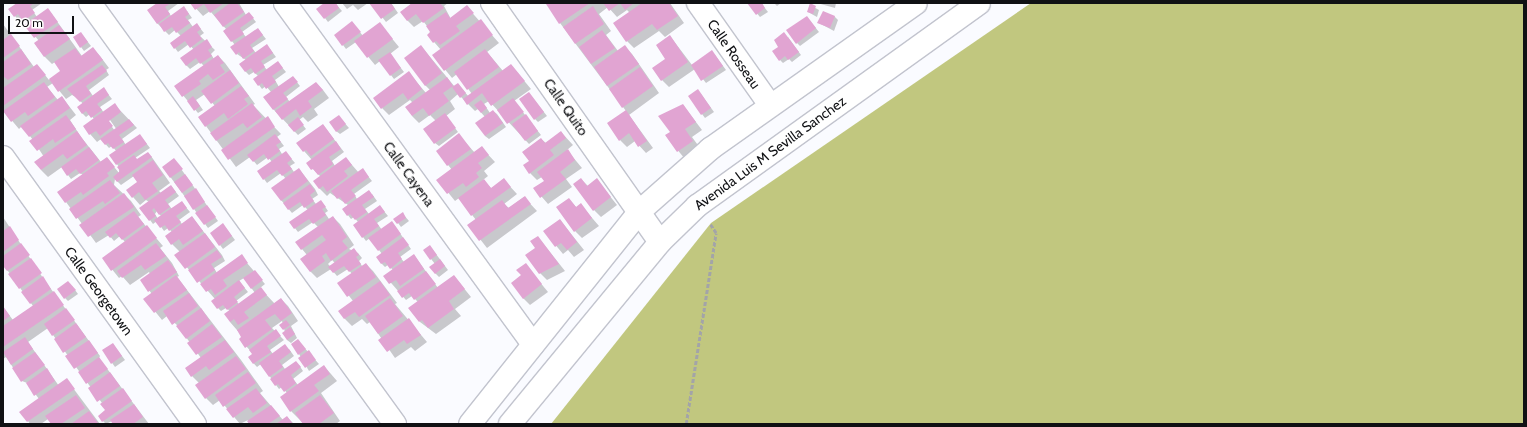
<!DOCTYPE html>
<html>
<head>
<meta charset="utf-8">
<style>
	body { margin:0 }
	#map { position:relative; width:1527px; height:427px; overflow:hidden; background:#fafbff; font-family:Cabin,sans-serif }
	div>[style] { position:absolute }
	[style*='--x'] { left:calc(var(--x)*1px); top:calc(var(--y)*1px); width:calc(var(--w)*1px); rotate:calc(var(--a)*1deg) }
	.forest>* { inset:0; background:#c1c77f }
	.shadow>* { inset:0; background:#0003 }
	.building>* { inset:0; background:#e1a4d2 }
	.path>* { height:2.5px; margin-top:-1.25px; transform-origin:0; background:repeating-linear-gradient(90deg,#a3a4a8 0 4px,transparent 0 6px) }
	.roads { filter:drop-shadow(1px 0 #c2c4ce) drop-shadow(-1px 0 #c2c4ce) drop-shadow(0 1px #c2c4ce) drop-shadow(0 -1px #c2c4ce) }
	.minor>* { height:22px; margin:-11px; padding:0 11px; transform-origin:11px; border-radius:11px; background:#fff }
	span { translate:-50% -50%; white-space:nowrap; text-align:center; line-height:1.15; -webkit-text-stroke:3px #fff; paint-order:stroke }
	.street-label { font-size:14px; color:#101114 }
	.frame { position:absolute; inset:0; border:4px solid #101114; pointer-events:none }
	.scale { position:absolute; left:8px; top:16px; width:66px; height:18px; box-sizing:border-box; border:2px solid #101114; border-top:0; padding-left:5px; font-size:12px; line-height:14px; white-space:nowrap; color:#101114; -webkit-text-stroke:3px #fff; paint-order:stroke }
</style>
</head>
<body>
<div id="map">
	<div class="forest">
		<div style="clip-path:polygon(1031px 3px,1524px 3px,1524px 424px,551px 424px,711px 223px)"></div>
	</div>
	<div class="shadow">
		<div style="clip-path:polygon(evenodd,13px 3px,42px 3px,32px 10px,37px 17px,51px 13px,82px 56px,93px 49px,100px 56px,109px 68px,106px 70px,109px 75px,89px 90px,93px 96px,104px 89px,112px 99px,100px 107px,104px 113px,115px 105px,137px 128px,122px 139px,126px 145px,143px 139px,150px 148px,135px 158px,137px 160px,151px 156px,170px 183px,159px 191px,161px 193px,171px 186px,179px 196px,168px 204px,172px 209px,185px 206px,190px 212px,179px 220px,182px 224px,192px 217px,222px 255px,225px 261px,214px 268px,217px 273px,241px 256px,265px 284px,260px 288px,275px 304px,281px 299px,288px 306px,298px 321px,291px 326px,297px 338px,291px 343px,287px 340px,282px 321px,272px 328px,284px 340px,270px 350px,273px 354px,289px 349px,294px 356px,282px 365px,285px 369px,299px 365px,303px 371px,293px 379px,298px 385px,324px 366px,331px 374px,337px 381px,321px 393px,340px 421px,336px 424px,304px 424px,291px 411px,287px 393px,282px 387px,279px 389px,276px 385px,261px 364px,257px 367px,249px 358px,253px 354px,240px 339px,243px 337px,230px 322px,230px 311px,226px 308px,221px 311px,218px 308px,215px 299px,176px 255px,180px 252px,172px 244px,172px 232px,168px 228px,164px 231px,157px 221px,153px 224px,150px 220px,149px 202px,146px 200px,140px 205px,133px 197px,138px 182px,134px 176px,121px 185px,115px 179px,114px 185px,131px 201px,141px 215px,138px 217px,163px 246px,160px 248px,172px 263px,179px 276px,177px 277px,241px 360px,263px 391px,260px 393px,283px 420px,287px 417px,294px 424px,251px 424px,248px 420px,240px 424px,220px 400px,213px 405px,206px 398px,199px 383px,192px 376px,201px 358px,178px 326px,167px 316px,162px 320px,145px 299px,152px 294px,141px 280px,150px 274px,149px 272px,130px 285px,122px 276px,119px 278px,103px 258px,125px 242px,120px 236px,114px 241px,109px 235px,96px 243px,66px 202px,83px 175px,80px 173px,71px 179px,62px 167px,48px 177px,41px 170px,44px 157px,33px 140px,22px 126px,19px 129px,4px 111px,3px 24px,34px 67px,37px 65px,49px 80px,62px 71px,55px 62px,52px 64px,45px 57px,35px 44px,39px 41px,26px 25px,28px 24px,22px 18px,18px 20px,15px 16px,16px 5px,13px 3px,53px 83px,66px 99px,72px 95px,78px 98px,83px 104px,78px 107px,83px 114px,86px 117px,90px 114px,94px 119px,84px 127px,97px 142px,101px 139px,109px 148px,112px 146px,117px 152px,111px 156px,119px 167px,119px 173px,107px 158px,101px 162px,81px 137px,70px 120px,76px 115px,62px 97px,58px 100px,47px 87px,53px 83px,13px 3px,107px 120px,110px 120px,117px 130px,115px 131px,107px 120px,13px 3px,157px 211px,161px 216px,158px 219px,155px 214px,157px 211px,13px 3px,244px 278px,255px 293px,239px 304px,236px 301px,248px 292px,239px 281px,244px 278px)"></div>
		<div style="clip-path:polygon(evenodd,159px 3px,179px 3px,168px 11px,171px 16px,187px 11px,192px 18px,188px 20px,193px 27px,200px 28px,204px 33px,200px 36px,215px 50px,211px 54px,214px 59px,218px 56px,225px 63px,255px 104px,253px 105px,281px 134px,277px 137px,284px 146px,279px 149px,282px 154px,289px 156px,295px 163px,290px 166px,294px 172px,299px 169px,315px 189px,318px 195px,312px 199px,316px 204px,324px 205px,328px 211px,325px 213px,329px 219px,333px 217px,340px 224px,354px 245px,349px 249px,358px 253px,362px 258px,359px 261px,362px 266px,366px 264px,373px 271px,397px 303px,395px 304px,427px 342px,415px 351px,411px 347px,395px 358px,370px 322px,367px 324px,362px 319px,352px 326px,345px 319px,340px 311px,353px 301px,339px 283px,352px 274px,348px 269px,337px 276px,331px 269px,317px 278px,310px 271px,307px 255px,297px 243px,318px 227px,313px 222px,298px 232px,291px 223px,308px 210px,303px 205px,292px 213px,281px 200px,286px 179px,281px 173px,267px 183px,264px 179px,272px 162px,268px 157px,257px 165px,250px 157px,236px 167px,206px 126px,215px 106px,205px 94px,196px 100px,203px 110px,198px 113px,176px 87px,204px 66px,200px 62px,190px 69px,186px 65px,194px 50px,189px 44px,178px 52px,175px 48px,181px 36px,175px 30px,169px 35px,157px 23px,159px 3px,332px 260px,335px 263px,330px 266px,328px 264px,332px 260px)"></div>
		<div style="clip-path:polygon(191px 3px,239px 3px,246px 15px,252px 17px,256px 22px,242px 32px,246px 37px,258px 29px,266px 39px,252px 48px,256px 53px,270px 49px,276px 57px,263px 65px,267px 70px,281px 66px,286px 72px,275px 80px,279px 87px,296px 81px,300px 86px,286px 97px,290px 102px,316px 83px,323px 90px,329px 98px,314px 109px,318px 115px,308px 122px,303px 117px,299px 120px,306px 129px,298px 135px,274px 110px,265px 97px,271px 92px,266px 86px,262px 89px,259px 85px,254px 79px,258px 76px,254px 72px,249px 75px,246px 72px,240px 64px,246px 60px,237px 54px,235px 45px,224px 31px,226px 29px,210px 11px,203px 16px)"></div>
		<div style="clip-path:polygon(325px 3px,335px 3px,342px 11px,328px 22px,325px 18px)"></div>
		<div style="clip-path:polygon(342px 3px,368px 3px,358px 10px,353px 5px,347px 9px)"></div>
		<div style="clip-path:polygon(371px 3px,391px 3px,398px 13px,386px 22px)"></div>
		<div style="clip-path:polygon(409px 3px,448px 3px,444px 6px,451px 19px,467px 7px,499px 43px,487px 52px,503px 71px,511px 65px,531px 89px,514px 101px,541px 135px,529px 144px,489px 101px,484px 104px,490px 113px,493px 111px,497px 114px,506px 127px,489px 139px,485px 136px,485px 117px,478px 109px,475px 111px,458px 94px,450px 101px,455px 109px,446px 116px,458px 132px,439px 146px,435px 143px,436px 121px,430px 115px,419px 123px,412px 116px,413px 103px,410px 100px,389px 115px,382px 108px,409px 73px,426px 93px,430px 90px,425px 85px,421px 46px,455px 87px,458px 84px,469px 97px,472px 94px,457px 74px,452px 78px,434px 56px,441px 50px,428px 35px,432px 32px,427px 26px,423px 21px,414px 27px,407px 20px,411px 5px)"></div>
		<div style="clip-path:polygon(549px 3px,670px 3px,684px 23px,665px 37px,659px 31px,634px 48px,627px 41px,630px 13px,627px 10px,617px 17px,608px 7px,599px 14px,611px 31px,606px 35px,618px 51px,625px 47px,632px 54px,659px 93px,629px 115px,653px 148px,646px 153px,635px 141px,627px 147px,620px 140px,626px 111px,560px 23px)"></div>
		<div style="clip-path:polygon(748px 3px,761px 3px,768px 12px,760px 17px)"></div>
		<div style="clip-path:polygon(774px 3px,781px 3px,777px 6px)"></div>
		<div style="clip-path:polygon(817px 3px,836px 3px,835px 8px)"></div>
		<div style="clip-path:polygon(810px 5px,819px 10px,817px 17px,808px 12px)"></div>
		<div style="clip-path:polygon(834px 16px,838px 20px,834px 31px,819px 23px)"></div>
		<div style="clip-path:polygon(807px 17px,819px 32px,800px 46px,797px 43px)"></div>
		<div style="clip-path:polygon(352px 22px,363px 36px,380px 24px,399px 47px,390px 54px,404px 72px,394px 79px,380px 61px,375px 65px,356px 42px,346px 49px,343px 45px)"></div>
		<div style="clip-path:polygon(670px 36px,692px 65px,715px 55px,726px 70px,706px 83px,695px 69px,669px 87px,662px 80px)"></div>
		<div style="clip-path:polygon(84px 37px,91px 46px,84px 51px,81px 47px)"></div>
		<div style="clip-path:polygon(788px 37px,801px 55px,792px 62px,789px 59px,783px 63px,780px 60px,780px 47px)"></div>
		<div style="clip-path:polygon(529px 93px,547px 116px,538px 122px,535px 119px)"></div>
		<div style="clip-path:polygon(701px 94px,714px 112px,705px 118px,702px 114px)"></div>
		<div style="clip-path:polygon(683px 105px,702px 130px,692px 137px,700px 148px,685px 159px,666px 136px,671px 132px)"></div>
		<div style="clip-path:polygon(342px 120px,349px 128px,340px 134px,336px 131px)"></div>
		<div style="clip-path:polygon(323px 125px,344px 152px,332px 161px,335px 166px,346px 158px,359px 173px,363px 170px,372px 181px,354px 194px,357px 199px,372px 194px,377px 201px,365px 209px,369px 214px,383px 210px,388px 216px,377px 223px,382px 230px,395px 226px,411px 249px,400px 257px,404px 262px,414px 255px,438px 288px,454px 276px,471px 297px,455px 309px,461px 316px,436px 334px,420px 322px,418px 302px,412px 296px,406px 300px,385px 276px,393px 270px,388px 265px,385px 267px,382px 264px,377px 257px,382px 254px,370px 238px,366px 241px,363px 237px,358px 222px,354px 217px,351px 219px,343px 209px,348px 205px,330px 193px,327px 196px,319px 188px,321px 177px,307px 163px,312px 160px,304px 151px)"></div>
		<div style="clip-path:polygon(561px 132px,573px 145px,567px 150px,582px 168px,566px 179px,572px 187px,548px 204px,535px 189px,545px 181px,542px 177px,537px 180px,530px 173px,531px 161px,541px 139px,546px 143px)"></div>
		<div style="clip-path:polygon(459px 135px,475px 153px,482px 148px,495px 162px,484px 171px,488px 176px,483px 180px,492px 189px,504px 180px,517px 194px,504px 204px,509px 208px,524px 197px,537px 211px,487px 248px,469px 225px,476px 220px,459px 198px,455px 201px,438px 180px,452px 170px,437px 151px)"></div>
		<div style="clip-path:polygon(174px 159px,218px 221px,208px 228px,163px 167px)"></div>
		<div style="clip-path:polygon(581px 179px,588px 186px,597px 180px,617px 205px,601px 217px,594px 210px)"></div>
		<div style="clip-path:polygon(569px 199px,577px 208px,581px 205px,599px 226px,582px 238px,575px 231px)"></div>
		<div style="clip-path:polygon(403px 214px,409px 221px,401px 227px,395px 219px)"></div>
		<div style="clip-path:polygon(3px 217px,43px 278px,100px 356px,99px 358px,149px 424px,114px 424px,112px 421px,106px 424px,103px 421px,107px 410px,48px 328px,28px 342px,59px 386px,67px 380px,100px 424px,52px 424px,48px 419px,41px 424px,30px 424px,28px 421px,39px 399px,27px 383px,22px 381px,6px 357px,3px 359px,3px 307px,13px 320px,33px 306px,3px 264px)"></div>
		<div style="clip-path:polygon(560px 220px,584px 250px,574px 257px,568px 250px,563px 254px,544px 231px)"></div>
		<div style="clip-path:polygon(226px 228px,235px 240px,223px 249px,220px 245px)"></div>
		<div style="clip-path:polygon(538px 237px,565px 271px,547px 280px,540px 273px)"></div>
		<div style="clip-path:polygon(430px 246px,448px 270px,439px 277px,435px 273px,435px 264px,424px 250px)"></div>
		<div style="clip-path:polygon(525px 264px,548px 292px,530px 305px,523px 298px,522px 276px)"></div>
		<div style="clip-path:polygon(72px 286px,78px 294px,68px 301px,65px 298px)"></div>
		<div style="clip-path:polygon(113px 344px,125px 360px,115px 367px,103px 350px)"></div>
		<div style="clip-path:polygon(301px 344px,319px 364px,309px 371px,299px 354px)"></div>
	</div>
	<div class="building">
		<div style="clip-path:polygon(17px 3px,34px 3px,30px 6px,35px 13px,23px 21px,18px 14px,14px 17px,8px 9px)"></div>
		<div style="clip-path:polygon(157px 3px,171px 3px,165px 7px,170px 14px,157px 24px,147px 10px)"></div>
		<div style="clip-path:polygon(190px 3px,224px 3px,210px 13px,204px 4px,195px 10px)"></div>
		<div style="clip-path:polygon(230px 3px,237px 3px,244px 12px,223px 27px,214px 15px)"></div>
		<div style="clip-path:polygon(324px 3px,336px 3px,339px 8px,324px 19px,316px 9px)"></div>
		<div style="clip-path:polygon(369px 3px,391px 3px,395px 9px,381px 19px)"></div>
		<div style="clip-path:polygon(412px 3px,440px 3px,444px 8px,423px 23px,416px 14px,407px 21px,400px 12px)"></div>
		<div style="clip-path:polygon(547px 3px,590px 3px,559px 24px,546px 4px)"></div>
		<div style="clip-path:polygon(603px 3px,634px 3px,625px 10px,620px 3px,609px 11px)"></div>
		<div style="clip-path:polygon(642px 3px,669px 3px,678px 16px,657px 30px,652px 24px,626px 42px,613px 23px)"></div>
		<div style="clip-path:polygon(747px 3px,762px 3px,765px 8px,756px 15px)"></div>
		<div style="clip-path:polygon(810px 3px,816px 6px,813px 14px,807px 12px)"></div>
		<div style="clip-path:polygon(467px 5px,474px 13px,456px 26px,460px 31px,440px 45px,436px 41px,433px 43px,427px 35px,430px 32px,426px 26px,446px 12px,450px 18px)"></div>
		<div style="clip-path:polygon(184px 6px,189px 14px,185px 17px,190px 23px,176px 33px,172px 27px,164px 32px,159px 24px)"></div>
		<div style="clip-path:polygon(593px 6px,604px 24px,575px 44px,563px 27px)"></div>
		<div style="clip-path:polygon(48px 8px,58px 22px,34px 38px,24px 25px)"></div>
		<div style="clip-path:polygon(823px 11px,835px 16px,830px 28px,817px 23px)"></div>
		<div style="clip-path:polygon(249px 12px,254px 18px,240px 28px,244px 34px,231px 42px,223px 31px)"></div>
		<div style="clip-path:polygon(807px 16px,816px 28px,796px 44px,786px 30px)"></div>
		<div style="clip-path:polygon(481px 19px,493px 35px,444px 71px,432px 55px)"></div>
		<div style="clip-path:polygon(352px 21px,361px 32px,342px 46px,334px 35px)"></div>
		<div style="clip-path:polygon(380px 22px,393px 39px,367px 58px,354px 41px)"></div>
		<div style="clip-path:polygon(197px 23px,201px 29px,197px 32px,202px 39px,190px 48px,185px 41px,174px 49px,170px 43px)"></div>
		<div style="clip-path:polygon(59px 25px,70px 39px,44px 57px,34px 43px)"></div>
		<div style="clip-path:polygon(258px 28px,263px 35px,250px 45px,254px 51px,243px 59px,239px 52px,236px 55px,230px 47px)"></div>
		<div style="clip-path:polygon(602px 30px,615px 48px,591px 64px,579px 47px)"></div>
		<div style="clip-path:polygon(81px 32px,88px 42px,80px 48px,73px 37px)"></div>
		<div style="clip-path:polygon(784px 32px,799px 52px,788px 60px,785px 56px,779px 61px,772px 51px,778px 47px,774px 40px)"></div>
		<div style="clip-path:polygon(11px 34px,20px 46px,3px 58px,3px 40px)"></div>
		<div style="clip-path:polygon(670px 35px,688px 62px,661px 81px,652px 68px,665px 59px,656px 45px)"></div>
		<div style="clip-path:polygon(207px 39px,212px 47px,208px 50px,212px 56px,200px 64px,196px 58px,186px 66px,180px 58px)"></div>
		<div style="clip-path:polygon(267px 44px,273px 53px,261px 61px,265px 67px,255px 74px,251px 68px,245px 72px,239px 64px)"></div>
		<div style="clip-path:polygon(421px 45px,442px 73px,425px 86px,404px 58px)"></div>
		<div style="clip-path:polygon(625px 45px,639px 64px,607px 86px,594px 67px)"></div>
		<div style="clip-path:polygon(93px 47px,103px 60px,58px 92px,49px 79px,60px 71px,54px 62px,75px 48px,81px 56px)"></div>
		<div style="clip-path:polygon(21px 49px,31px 64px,8px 80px,3px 76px,3px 62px)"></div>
		<div style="clip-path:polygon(485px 49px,499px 67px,467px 90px,454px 72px)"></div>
		<div style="clip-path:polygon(712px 50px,723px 66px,701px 81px,691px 65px)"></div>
		<div style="clip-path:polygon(390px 52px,401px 68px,390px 76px,378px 60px)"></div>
		<div style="clip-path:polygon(218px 55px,224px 63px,220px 65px,225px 72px,213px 80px,208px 74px,199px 81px,201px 84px,182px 97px,174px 86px)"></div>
		<div style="clip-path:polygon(278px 61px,283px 68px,272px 76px,276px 82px,266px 89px,262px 83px,258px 86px,253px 79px)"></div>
		<div style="clip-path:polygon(37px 64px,46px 75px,3px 106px,3px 88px)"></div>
		<div style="clip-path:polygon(511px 64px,525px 81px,491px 106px,482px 93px,467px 105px,463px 99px)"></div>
		<div style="clip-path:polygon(102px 65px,107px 71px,86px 86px,91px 94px,80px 102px,67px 89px)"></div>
		<div style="clip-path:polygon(640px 67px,653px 86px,622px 108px,609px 89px)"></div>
		<div style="clip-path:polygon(230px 70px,239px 83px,211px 104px,201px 91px)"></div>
		<div style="clip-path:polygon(409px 71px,422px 89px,408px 100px,403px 93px,381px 109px,373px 98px)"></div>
		<div style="clip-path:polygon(293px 76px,298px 82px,283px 93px,288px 99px,273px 110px,263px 97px)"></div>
		<div style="clip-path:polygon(447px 77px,453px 86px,443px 93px,449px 101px,429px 116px,423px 108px,412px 116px,405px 107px)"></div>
		<div style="clip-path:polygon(44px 82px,55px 97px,28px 116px,25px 112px,11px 122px,3px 111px)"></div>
		<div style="clip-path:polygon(316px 82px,323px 90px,308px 101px,312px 107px,300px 116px,296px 109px,282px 120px,275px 111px)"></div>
		<div style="clip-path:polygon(458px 83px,466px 93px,460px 98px,452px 87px)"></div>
		<div style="clip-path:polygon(241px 86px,249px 96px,244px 99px,248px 104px,228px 119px,224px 113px,205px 127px,198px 117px)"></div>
		<div style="clip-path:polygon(104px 87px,109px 95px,97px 104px,102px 110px,91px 118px,86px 111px,82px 114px,77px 107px)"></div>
		<div style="clip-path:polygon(698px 89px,711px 108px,701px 115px,688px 96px)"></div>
		<div style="clip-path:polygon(529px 92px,544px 112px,534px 120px,519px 99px)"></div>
		<div style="clip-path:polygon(62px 96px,70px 108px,29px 137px,20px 126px)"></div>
		<div style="clip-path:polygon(193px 96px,200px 106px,194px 111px,187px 101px)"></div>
		<div style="clip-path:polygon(513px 98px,524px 112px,507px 124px,497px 110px)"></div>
		<div style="clip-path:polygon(481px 100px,487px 108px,481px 113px,474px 105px)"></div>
		<div style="clip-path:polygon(115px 103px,121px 112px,109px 121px,113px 126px,100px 136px,96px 131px,89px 135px,83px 126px)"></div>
		<div style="clip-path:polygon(252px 103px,262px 117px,247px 128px,243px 123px,216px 141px,210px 133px)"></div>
		<div style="clip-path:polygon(683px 104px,696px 122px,685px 129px,693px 141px,677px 152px,665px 135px,670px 132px,658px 116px)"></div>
		<div style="clip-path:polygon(493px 110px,503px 123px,485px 136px,475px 123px)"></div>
		<div style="clip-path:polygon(626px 110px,647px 141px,638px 147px,629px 133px,619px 141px,607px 123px)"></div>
		<div style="clip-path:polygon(445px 113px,456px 128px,434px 144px,423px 129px)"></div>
		<div style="clip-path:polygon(526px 114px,538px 131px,525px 141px,512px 124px)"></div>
		<div style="clip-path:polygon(66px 115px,76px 129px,55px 143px,53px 139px,37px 151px,29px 141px)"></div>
		<div style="clip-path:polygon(339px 115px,346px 124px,336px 132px,329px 122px)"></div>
		<div style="clip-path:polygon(268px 116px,275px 127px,228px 160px,221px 150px)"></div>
		<div style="clip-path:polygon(298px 117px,304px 125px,294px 132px,288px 125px)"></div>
		<div style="clip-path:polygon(129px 119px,134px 125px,119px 135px,124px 142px,113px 149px,108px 143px,105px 145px,100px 139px)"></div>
		<div style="clip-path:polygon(323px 124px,334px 139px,311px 156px,306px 150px,303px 152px,296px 143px)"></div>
		<div style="clip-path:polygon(77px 131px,87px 145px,67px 159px,63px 154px,41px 170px,34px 162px)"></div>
		<div style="clip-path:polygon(561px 131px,566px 138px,550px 150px,554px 155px,529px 174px,523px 165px,529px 161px,522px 152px,541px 138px,545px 143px)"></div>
		<div style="clip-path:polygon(459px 133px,471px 149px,447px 166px,436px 151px)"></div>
		<div style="clip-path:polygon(140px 134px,147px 144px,116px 165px,109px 155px)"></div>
		<div style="clip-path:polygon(275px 134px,281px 142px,276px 145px,280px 151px,268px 160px,264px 154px,253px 162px,247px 155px)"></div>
		<div style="clip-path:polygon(336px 141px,341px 149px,329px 157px,333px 164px,318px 175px,313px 169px,311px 170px,306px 163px)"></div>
		<div style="clip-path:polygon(482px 146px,489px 155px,478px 163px,482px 168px,476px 173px,479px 177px,466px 187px,463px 183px,447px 194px,436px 180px)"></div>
		<div style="clip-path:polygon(89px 147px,99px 160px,80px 174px,76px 169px,67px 176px,61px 167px)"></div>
		<div style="clip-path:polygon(568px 149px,575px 160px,560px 172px,566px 179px,540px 198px,533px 188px,544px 181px,537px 172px)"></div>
		<div style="clip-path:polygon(286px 151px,292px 159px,287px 163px,292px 169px,282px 176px,277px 170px,263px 180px,257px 171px)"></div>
		<div style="clip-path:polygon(148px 152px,152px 157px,117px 182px,113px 177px,120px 171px,117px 167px,134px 155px,137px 159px)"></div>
		<div style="clip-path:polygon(107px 157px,115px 167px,107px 173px,109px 176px,83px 195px,81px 192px,65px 203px,57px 192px)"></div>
		<div style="clip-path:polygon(346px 157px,352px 165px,344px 171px,348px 176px,327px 192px,323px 186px,319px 189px,313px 181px)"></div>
		<div style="clip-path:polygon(174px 158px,183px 169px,170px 178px,162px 167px)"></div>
		<div style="clip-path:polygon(153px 160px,163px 175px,152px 183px,158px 191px,145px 200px,139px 192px,132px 198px,126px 190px,137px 182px,132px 175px)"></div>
		<div style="clip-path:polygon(299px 168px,308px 181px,281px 201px,271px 188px)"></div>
		<div style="clip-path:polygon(363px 168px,369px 177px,351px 190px,356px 196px,345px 204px,340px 197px,337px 199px,331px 191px)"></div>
		<div style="clip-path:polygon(185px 174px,193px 185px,182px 193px,174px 182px)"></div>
		<div style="clip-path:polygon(504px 178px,511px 187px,471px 216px,458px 198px,484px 179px,491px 188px)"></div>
		<div style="clip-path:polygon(581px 178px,587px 186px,597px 178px,611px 197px,593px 211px,573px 184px)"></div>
		<div style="clip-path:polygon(110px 180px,120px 193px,105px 204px,103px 201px,76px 219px,69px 209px)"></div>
		<div style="clip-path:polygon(310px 184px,315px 191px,310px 195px,314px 201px,304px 208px,300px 202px,288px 210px,283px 203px)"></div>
		<div style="clip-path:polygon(171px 185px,176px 192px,165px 200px,170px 207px,159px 215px,154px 208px,152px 210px,156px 216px,149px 221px,139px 208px)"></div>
		<div style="clip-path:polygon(196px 188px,205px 202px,193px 210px,184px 196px)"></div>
		<div style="clip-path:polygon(369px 190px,374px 197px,362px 205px,367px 212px,355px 220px,350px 214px,347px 216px,342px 209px)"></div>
		<div style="clip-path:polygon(124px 193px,134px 207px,88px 237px,79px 225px)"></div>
		<div style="clip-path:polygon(525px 196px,531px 204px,479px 241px,467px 225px,502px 200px,508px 208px)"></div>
		<div style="clip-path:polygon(569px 198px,576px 207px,581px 203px,592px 218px,574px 232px,556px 207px)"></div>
		<div style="clip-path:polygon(321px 200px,326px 207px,322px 209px,326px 215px,313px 224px,309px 219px,294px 229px,289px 222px)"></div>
		<div style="clip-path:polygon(182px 201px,187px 208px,176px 216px,181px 222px,169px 231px,165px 225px,160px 228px,154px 220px)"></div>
		<div style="clip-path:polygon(207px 205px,216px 217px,204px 225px,195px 213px)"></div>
		<div style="clip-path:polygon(380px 205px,385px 212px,374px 219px,379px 226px,362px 238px,353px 225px)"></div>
		<div style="clip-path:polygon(134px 211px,144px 224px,122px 240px,116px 233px,110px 238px,105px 232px)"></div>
		<div style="clip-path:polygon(403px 212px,406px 218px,397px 224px,393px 219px)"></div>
		<div style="clip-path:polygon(192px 216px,203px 231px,183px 245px,179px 239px,171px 245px,165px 236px)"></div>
		<div style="clip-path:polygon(333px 216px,347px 237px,342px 241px,348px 248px,331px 261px,326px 253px,322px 256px,325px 261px,310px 272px,300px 259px,326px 240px,322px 235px,301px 250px,295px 242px)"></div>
		<div style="clip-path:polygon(560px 219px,577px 242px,567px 250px,561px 243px,555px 247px,543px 231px)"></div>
		<div style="clip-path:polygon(392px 221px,401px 234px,378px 251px,368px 238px)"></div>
		<div style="clip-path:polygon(223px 223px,232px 236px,219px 246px,210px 233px)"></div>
		<div style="clip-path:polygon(147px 225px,157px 238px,111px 271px,102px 258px)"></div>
		<div style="clip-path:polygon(10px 226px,19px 240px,3px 252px,3px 231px)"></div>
		<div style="clip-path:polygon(205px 233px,215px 247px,185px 269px,174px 255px)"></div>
		<div style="clip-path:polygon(538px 236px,559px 264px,539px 274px,525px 255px,535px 248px,530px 241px)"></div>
		<div style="clip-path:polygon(403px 237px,409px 245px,398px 253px,402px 259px,390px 269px,385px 262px,381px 264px,376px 257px)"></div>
		<div style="clip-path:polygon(21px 243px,30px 255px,7px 271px,3px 266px,3px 256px)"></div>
		<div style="clip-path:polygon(156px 243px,166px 256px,145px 270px,141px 265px,122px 278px,117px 271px)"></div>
		<div style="clip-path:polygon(430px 245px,437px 255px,430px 260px,423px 250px)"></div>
		<div style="clip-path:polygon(354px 248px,359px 255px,356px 257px,361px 264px,349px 272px,344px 266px,333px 273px,328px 267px)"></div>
		<div style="clip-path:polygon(217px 250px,222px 257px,211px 264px,215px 270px,197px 283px,188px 270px)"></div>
		<div style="clip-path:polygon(242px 254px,248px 263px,223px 280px,227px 286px,215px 295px,211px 289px,206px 292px,200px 284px)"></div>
		<div style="clip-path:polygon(414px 254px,424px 269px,400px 286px,396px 280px,389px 284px,383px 276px)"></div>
		<div style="clip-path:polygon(31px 258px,42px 273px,19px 289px,8px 274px)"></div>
		<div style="clip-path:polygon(440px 259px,445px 266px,435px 274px,429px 267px)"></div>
		<div style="clip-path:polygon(168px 260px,177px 272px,148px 292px,140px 280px)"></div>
		<div style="clip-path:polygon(366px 263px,376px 277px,347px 297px,337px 283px)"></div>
		<div style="clip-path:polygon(526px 263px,542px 284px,523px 299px,511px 283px,521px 275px,516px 270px)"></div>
		<div style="clip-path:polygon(255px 270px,263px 280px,251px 289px,243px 278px)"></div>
		<div style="clip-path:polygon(426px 271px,436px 284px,414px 300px,409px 293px,402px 298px,397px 291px)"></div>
		<div style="clip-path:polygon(176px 275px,187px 290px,154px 313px,143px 299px)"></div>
		<div style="clip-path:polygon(454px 275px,465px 289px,449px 301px,454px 309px,428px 328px,422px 320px,419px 322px,408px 308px)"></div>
		<div style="clip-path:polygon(43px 276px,51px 289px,30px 304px,21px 292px)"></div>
		<div style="clip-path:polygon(239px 280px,245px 288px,234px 297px,238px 302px,227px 310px,223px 305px,217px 309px,211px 301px)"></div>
		<div style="clip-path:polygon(68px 281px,76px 290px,64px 299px,57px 289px)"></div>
		<div style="clip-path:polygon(380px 281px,390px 295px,359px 317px,355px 312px,344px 319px,338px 311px)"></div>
		<div style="clip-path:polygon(261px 287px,267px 295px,244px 312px,249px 318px,238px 325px,234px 319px,230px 322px,224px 314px)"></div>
		<div style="clip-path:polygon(54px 291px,64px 305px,3px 347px,3px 326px)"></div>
		<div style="clip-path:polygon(189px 293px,198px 306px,172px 325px,163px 311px)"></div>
		<div style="clip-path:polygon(281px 298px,292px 313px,281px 321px,275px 314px,265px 320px,272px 329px,245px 348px,239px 339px,241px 337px,237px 330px)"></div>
		<div style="clip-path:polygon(390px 298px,403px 316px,378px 334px,365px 316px)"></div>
		<div style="clip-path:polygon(3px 306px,10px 316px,3px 321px)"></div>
		<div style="clip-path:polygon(66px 308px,75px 320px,52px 336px,44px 324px)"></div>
		<div style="clip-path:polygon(201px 308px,210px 321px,186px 339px,176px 326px)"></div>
		<div style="clip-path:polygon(409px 318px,421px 335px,407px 344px,404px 340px,387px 352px,378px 340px)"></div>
		<div style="clip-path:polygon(286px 320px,290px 325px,283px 330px,279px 325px)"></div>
		<div style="clip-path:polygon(76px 323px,86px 337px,63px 353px,54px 339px)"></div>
		<div style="clip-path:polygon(212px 324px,222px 337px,196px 355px,187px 343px)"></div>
		<div style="clip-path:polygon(290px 327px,295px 334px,287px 340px,282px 333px)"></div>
		<div style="clip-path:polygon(276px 329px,281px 336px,267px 346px,271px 352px,253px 364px,248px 357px,252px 354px,249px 350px)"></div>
		<div style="clip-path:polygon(25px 337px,33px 349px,11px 365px,3px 352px)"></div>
		<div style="clip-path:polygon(298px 339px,306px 349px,298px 355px,291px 344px)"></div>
		<div style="clip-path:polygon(89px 340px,98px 353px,74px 369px,65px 356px)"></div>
		<div style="clip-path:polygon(225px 340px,234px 352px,209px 370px,206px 366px,191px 377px,185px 368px)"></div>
		<div style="clip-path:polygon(113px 343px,122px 356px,111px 364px,102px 350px)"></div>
		<div style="clip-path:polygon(285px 344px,291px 352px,279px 361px,283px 367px,269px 377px,259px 363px)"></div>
		<div style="clip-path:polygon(309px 350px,316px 360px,305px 368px,298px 358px)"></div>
		<div style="clip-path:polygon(35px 352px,45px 365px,21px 382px,12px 368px)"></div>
		<div style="clip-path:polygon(236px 356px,246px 369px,205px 399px,195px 385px)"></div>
		<div style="clip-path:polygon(99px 357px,108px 369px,86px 384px,78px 372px)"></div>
		<div style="clip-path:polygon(296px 361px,301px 367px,291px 375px,296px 383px,284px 392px,278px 384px,275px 386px,270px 379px)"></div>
		<div style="clip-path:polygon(324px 365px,330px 374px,314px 385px,319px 391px,290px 412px,280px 397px)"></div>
		<div style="clip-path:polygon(47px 368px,55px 381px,34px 396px,26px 383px)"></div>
		<div style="clip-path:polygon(110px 372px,120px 386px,97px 402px,88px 388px)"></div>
		<div style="clip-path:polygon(248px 372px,256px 383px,223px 407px,215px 395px)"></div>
		<div style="clip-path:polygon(67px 378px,75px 389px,27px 422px,19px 412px)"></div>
		<div style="clip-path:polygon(123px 388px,132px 401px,102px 422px,98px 416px,105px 410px,100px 404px)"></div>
		<div style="clip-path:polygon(256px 388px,267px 403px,253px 413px,248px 407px,233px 418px,226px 409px)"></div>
		<div style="clip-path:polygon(76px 395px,85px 408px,61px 424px,51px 424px,45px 416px)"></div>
		<div style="clip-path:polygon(320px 395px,334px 413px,319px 424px,303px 424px,295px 413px)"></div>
		<div style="clip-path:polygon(134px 404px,143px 417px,133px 424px,113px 424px,110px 420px)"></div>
		<div style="clip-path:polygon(271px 405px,280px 416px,268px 424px,249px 424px,247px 421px)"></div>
		<div style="clip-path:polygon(89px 411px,98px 423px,71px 424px)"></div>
		<div style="clip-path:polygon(287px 416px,293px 424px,276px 424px)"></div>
	</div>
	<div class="path">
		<div style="--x:686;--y:424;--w:193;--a:-81.1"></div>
		<div style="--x:716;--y:233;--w:11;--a:-124"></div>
	</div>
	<div class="roads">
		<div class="minor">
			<div style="--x:90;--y:3;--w:520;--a:54.08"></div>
			<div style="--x:285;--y:3;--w:422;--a:54"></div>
			<div style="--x:492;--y:3;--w:292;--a:54.9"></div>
			<div style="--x:698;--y:3;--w:125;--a:54.8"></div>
			<div style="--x:3;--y:157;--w:329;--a:54.3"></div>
			<div style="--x:470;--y:424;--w:273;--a:-51.4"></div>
			<div style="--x:640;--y:211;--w:94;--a:-41.5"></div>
			<div style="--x:710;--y:149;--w:252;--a:-35.3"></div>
			<div style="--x:510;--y:424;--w:236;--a:-50.5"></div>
			<div style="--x:660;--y:242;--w:52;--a:-44.2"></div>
			<div style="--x:697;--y:206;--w:347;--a:-35.7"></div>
		</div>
	</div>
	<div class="street-label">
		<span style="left:734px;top:54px;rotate:55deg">Calle Rosseau</span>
		<span style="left:566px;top:107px;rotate:55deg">Calle Quito</span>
		<span style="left:770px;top:153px;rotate:-36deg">Avenida Luis M Sevilla Sanchez</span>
		<span style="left:409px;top:174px;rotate:54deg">Calle Cayena</span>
		<span style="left:99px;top:291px;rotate:54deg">Calle Georgetown</span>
	</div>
	<div class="frame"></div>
	<div class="scale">20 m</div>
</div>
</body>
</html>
